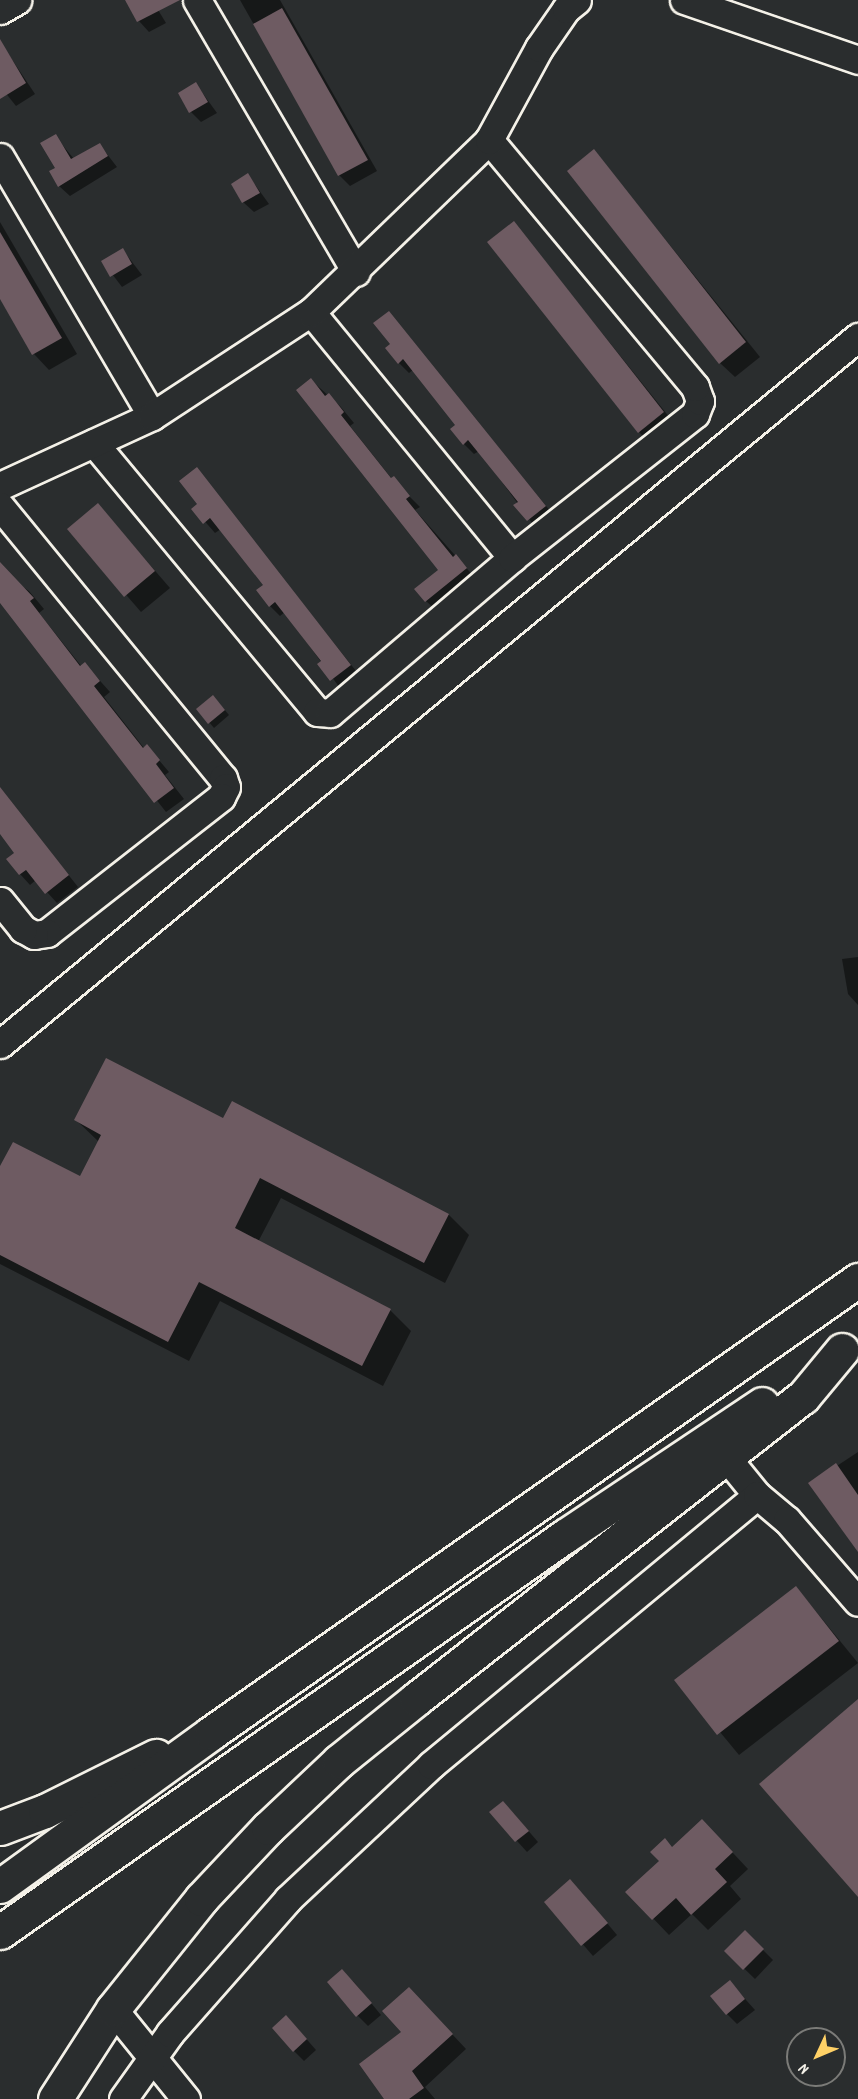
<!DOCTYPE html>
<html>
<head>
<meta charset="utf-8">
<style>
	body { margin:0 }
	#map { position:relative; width:858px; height:2099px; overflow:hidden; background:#2a2d2e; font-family:Dekko,sans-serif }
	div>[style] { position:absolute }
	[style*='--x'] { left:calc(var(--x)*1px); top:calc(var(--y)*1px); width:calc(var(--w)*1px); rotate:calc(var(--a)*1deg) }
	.shadow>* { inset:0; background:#0007 }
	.building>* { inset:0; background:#6e5b62 }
	.roads { filter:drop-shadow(2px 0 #f4f1e8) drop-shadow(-2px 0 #f4f1e8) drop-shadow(0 2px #f4f1e8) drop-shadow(0 -2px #f4f1e8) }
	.street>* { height:27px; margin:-13.5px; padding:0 13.5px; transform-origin:13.5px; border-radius:13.5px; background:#2a2d2e }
	.highway>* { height:33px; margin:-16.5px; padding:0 16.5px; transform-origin:16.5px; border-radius:16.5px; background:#2a2d2e }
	span { translate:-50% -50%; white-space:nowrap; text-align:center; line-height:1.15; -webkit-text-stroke:6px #2a2d2e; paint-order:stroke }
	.north { position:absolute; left:786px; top:2027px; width:60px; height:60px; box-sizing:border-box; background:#2a2d2e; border:2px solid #7b7b78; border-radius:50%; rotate:226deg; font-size:16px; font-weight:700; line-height:24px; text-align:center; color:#f4f1e8 }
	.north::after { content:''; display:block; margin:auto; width:21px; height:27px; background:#ffd166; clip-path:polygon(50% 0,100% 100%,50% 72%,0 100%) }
</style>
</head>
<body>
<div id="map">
	<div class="shadow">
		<div style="clip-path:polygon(133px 0,152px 0,166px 23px,149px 32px,139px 21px)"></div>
		<div style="clip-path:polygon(240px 0,280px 0,377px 171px,350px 186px,339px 175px)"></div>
		<div style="clip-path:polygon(3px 46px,35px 94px,16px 106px,0 86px)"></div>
		<div style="clip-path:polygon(196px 84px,217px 113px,201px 122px,191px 112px)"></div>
		<div style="clip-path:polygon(55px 136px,74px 159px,100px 145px,117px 167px,70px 196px,59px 186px)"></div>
		<div style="clip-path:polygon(594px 151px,760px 357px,735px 377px,720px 363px)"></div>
		<div style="clip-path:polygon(248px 175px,269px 204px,254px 212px,243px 202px)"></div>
		<div style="clip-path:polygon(0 222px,77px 354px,49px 370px,34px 354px,0 296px)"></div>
		<div style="clip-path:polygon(514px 223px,674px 423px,649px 442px,639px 432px)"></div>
		<div style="clip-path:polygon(123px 250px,142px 275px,122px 287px,103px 262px)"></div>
		<div style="clip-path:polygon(389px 313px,555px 517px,538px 531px,479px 451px,474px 454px,464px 444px,458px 425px,413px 370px,409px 373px,399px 363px)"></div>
		<div style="clip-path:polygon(311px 380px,340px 406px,354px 423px,350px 426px,392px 479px,420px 507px,415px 510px,476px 579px,437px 611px,426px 601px,440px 570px)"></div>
		<div style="clip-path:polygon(196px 469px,360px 676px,342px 691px,285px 612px,280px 616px,270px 606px,265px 586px,221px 529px,215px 533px,194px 509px,199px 505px)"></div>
		<div style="clip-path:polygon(98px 505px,170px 588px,141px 612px,69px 529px)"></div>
		<div style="clip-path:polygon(0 571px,29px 591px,44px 609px,39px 613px,82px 667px,85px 664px,110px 692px,104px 697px,144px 748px,147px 746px,169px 772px,165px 775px,184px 799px,166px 812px,0 601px)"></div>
		<div style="clip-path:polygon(218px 702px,229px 715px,214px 728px,198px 709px)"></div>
		<div style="clip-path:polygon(0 788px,78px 887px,57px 903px,36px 880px,30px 885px,20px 874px,16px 853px,0 832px)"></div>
		<div style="clip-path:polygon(858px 957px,858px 1005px,848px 994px,842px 959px)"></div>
		<div style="clip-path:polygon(76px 1120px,224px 1120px,449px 1215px,469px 1235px,445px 1283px,281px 1198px,258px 1242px,390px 1310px,411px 1331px,383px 1386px,220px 1301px,189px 1361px,0 1264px,0 1170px,80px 1178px,99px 1142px)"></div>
		<div style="clip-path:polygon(858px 1452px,858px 1547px,811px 1483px)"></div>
		<div style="clip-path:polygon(796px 1587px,858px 1663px,739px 1755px,677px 1680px)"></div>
		<div style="clip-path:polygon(491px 1812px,513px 1813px,538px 1842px,527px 1852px)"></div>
		<div style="clip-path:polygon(718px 1837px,748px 1869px,730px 1886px,741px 1899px,708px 1930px,692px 1914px,669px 1935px,628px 1892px,673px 1849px)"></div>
		<div style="clip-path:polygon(581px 1892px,617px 1935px,593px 1956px,546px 1902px)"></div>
		<div style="clip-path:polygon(745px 1932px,773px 1960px,755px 1979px,726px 1951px)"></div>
		<div style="clip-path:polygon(353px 1981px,381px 2015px,368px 2026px,357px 2015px)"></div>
		<div style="clip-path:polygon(730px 1982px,755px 2010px,737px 2024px,727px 2014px)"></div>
		<div style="clip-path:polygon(423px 2003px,466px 2049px,425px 2087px,435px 2099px,386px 2099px,404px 2033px)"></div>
		<div style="clip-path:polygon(296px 2027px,316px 2050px,304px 2061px,294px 2051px)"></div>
	</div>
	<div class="building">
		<div style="clip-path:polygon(125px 0,180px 0,137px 22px)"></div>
		<div style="clip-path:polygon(282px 8px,368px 160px,338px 176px,253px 24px)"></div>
		<div style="clip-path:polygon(0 39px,26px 83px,0 99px)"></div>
		<div style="clip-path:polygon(196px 82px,208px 102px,189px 113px,178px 93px)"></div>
		<div style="clip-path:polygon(56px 134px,71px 159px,100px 143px,108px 156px,58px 187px,49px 171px,55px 168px,40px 143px)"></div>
		<div style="clip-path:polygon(594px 149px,746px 342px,719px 364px,567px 171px)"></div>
		<div style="clip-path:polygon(248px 173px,260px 193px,242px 203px,231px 184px)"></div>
		<div style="clip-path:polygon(514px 221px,664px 412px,638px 433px,487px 242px)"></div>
		<div style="clip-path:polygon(0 232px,62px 338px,32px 355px,0 299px)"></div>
		<div style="clip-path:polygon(123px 248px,132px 264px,110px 277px,101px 261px)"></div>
		<div style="clip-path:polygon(389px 311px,546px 506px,527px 521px,513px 505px,518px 502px,468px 440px,463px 445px,450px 429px,455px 425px,403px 359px,398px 364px,385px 348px,390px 344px,373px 323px)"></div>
		<div style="clip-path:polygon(311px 378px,325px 396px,329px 393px,344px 412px,341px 415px,391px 478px,394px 476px,410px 496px,406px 499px,453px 557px,456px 554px,467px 568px,425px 602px,414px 589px,438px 570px,296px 390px)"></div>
		<div style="clip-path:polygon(197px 467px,351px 665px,330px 681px,317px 664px,321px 661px,275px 602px,269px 607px,256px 590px,263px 585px,210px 518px,203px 524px,191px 509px,197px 504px,179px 481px)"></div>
		<div style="clip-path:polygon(98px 503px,155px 571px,124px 597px,67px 529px)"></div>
		<div style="clip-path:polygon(0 562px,34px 598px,30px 601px,80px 666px,85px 662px,100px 681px,94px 686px,143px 748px,147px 744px,160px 760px,156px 764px,174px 788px,154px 803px,0 603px)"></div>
		<div style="clip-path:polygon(213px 695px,225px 710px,208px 724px,196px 709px)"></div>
		<div style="clip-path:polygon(0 787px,69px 875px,45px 894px,26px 870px,19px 875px,6px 859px,14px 853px,0 834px)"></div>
		<div style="clip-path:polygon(106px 1058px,223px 1118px,232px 1101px,449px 1214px,424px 1263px,260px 1178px,235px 1228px,391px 1309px,362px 1366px,199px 1282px,168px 1342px,0 1255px,0 1166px,13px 1142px,80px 1176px,101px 1135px,74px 1120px)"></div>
		<div style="clip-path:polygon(836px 1463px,858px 1495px,858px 1552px,808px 1483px)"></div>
		<div style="clip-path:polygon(796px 1586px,839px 1641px,717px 1735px,674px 1680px)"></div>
		<div style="clip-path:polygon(858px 1699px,858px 1897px,759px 1784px)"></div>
		<div style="clip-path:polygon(503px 1801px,529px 1831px,515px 1842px,489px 1812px)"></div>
		<div style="clip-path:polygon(702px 1819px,733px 1852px,715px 1869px,727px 1882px,691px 1915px,676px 1898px,652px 1920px,625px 1892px,659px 1861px,650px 1852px,665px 1838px,672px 1847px)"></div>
		<div style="clip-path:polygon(570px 1879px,608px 1923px,581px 1946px,544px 1902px)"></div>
		<div style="clip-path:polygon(745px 1930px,764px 1949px,743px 1970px,724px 1951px)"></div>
		<div style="clip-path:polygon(342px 1969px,372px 2003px,356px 2017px,327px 1982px)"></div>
		<div style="clip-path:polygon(730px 1980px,745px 1999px,726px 2015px,710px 1996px)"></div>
		<div style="clip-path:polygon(409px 1987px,453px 2034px,412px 2071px,424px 2088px,409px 2099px,384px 2099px,359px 2064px,401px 2032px,382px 2011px)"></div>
		<div style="clip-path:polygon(286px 2015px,307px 2039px,293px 2052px,272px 2028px)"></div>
	</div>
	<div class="roads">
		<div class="street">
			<div style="--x:197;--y:0;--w:315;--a:59.7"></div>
			<div style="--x:684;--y:0;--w:184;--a:19"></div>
			<div style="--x:0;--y:10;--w:20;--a:-30"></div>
			<div style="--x:0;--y:157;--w:300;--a:59.6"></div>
			<div style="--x:311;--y:312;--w:318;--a:50.7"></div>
			<div style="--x:94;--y:443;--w:349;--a:50.3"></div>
			<div style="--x:317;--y:712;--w:13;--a:4"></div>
			<div style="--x:330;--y:713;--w:239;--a:-40.4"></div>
			<div style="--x:512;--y:558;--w:233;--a:-38.2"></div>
			<div style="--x:695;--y:414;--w:14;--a:-69"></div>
			<div style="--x:700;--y:401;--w:15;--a:-110"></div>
			<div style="--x:695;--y:387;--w:322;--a:-129.8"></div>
			<div style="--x:0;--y:486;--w:167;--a:-24.7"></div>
			<div style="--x:152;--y:416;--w:190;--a:-33.2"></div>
			<div style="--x:311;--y:312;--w:248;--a:-44"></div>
			<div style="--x:489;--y:140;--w:105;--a:-61.5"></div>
			<div style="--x:539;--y:48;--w:47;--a:-55.3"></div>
			<div style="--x:566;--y:9;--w:14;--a:-39"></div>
			<div style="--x:0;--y:506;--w:352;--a:50.7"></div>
			<div style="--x:223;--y:778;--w:9;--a:72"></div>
			<div style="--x:226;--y:787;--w:11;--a:117"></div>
			<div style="--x:221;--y:797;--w:221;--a:142"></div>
			<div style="--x:47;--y:933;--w:13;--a:171"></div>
			<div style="--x:34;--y:935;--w:13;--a:-151"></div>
			<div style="--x:23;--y:929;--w:36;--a:-129"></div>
			<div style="--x:0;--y:1044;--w:1112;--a:-39.49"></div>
			<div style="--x:726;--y:1457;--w:49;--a:50.8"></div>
			<div style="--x:113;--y:2009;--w:116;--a:51"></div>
			<div style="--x:123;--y:2099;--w:81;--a:-54.5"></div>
			<div style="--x:170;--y:2033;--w:179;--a:-48.6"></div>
			<div style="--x:288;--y:1899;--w:196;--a:-43.1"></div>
			<div style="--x:431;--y:1765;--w:423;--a:-39.6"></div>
			<div style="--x:757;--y:1495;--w:39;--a:40"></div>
			<div style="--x:787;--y:1520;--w:108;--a:49.1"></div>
		</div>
		<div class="highway">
			<div style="--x:0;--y:1828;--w:48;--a:-20.7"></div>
			<div style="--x:45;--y:1811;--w:124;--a:-26.4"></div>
			<div style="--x:0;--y:1886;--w:261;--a:-35.9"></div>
			<div style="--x:211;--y:1733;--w:790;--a:-35"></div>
			<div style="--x:0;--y:1932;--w:690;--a:-35.03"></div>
			<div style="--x:565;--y:1536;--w:237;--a:-33.8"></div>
			<div style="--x:55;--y:2099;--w:107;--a:-57.2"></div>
			<div style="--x:113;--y:2009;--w:141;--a:-51.3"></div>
			<div style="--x:201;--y:1899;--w:98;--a:-46.7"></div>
			<div style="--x:268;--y:1828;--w:98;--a:-43.3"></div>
			<div style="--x:339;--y:1761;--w:99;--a:-38.8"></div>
			<div style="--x:416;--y:1699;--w:491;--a:-38"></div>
			<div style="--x:803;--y:1397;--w:61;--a:-50.3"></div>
		</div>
	</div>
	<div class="north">N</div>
</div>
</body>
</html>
